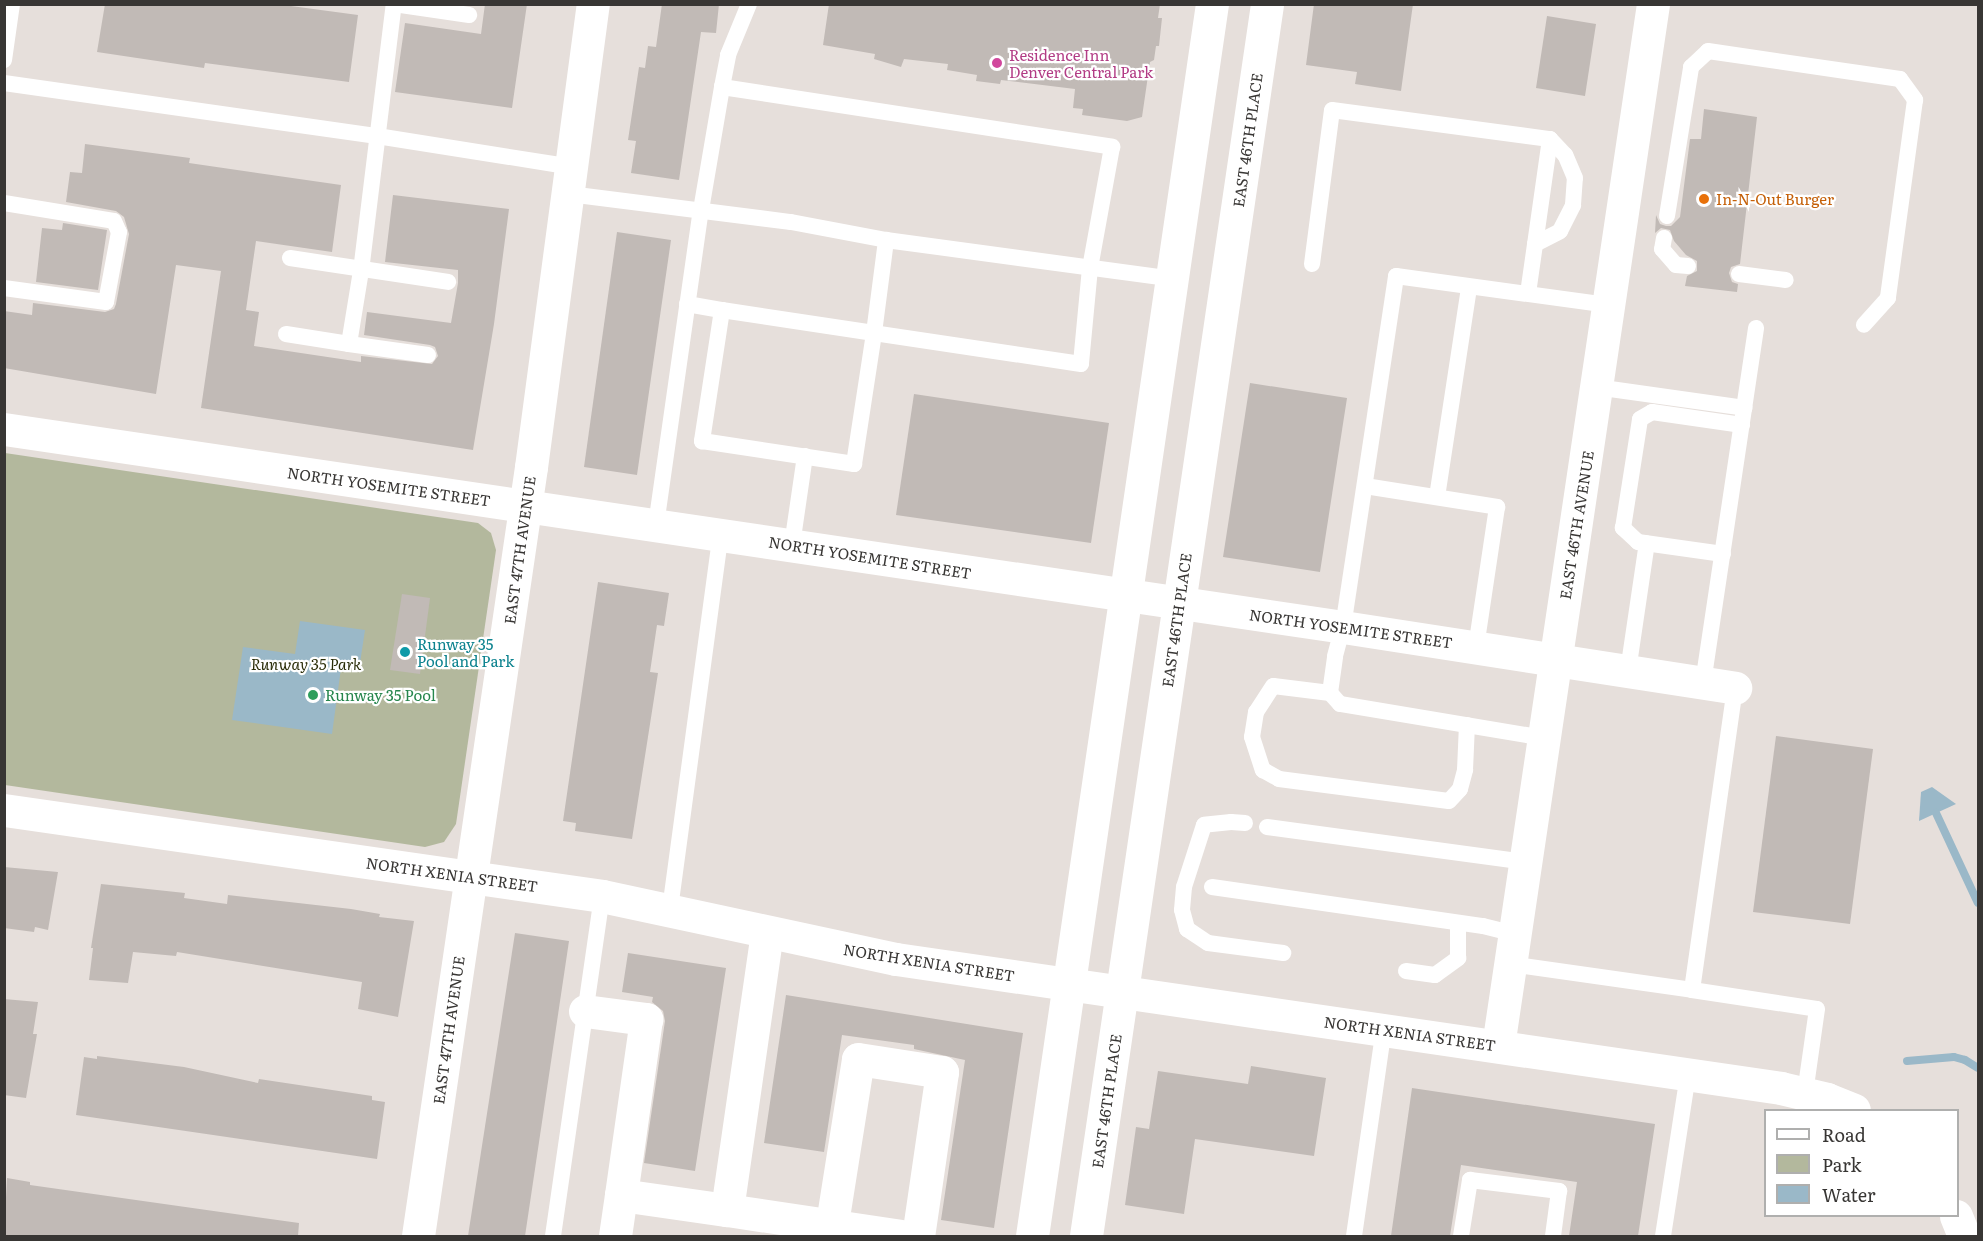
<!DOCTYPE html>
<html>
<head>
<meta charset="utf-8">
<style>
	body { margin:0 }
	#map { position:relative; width:1983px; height:1241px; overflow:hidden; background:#e6dfdb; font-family:Literata,serif }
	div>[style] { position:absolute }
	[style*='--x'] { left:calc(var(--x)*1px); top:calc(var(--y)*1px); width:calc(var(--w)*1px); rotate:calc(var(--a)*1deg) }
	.green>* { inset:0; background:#b3b89d }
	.water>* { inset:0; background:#9ab8c8 }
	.stream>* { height:8px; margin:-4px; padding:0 4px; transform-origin:4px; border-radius:4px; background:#9ab8c8 }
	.building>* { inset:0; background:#c1bab6 }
	.service>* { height:16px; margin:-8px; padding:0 8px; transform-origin:8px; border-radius:8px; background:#fff }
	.minor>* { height:33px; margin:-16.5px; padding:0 16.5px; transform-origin:16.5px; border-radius:16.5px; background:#fff }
	.tertiary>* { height:33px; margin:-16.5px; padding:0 16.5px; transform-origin:16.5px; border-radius:16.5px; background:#fff }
	.dots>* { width:16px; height:16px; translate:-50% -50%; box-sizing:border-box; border:3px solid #fff; border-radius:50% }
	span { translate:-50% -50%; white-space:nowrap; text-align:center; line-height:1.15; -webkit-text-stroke:4.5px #fff; paint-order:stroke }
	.hotel-label { font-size:15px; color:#b23c85 }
	.left { translate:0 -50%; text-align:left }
	.street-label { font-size:15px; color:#383634 }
	.food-label { font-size:15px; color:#c56008 }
	.culture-label { font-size:15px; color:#0d838f }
	.park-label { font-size:15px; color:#2a2d08; font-style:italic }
	.leisure-label { font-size:15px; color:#27864d }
	.frame { position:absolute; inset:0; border:6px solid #383634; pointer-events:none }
	.legend { position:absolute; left:1764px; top:1109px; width:195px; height:108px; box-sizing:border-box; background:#fff; border:2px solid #afafae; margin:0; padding:8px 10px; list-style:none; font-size:18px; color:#383634 }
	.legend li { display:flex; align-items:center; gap:12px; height:30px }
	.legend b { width:30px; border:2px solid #afafae }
</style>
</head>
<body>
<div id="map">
	<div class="green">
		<div style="clip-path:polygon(5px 453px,478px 523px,491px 533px,496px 550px,456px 824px,444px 842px,425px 847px,5px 785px)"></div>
	</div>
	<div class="water">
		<div style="clip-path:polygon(300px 621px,365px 630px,360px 663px,342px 661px,332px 734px,232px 720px,243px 647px,295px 654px)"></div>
		<div style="clip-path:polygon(1932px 787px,1956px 804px,1919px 821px,1921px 792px)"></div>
	</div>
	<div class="stream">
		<div style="--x:1936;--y:813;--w:99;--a:65"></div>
		<div style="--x:1907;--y:1061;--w:47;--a:-4.9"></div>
		<div style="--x:1954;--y:1057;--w:11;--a:15"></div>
		<div style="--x:1965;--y:1060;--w:15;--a:32"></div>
	</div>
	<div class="building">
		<div style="clip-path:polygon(105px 4px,276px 4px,358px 15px,349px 82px,205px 63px,204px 68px,97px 52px)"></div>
		<div style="clip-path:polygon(485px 4px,527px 4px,512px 108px,395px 92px,405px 23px,481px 34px)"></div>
		<div style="clip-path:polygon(662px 4px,719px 4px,716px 33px,701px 32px,679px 180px,631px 173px,636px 141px,628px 140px,639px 67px,645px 68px,648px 46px,656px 47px)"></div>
		<div style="clip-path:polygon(829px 4px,1160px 4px,1158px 18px,1162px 18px,1159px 46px,1156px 46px,1154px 60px,1150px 62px,1142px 117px,1127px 121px,1082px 115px,1083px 109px,1073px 108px,1075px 89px,1001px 80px,1000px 84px,976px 81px,977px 75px,947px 70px,948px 64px,904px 59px,901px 67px,874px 59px,875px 54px,823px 45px)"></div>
		<div style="clip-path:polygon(1314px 4px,1413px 4px,1401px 91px,1355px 84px,1357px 72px,1306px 65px)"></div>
		<div style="clip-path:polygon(1547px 16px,1596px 24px,1585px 96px,1536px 88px)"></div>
		<div style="clip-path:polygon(1704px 109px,1757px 117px,1740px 264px,1731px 267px,1729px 273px,1732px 282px,1738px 284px,1737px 292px,1685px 286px,1687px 276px,1697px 271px,1697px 261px,1686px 255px,1674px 241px,1670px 230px,1661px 228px,1655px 233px,1656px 215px,1660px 224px,1666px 226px,1671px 226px,1680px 217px,1690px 139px,1701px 139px)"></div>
		<div style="clip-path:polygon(85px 144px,190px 158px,189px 163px,341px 185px,332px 252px,256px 241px,246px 310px,259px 312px,254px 346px,361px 362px,361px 356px,432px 364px,438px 356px,435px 347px,430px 345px,364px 335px,367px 312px,451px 323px,458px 283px,458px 270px,385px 262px,393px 195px,509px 209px,494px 324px,473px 450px,201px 408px,221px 271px,176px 265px,156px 394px,4px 368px,4px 311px,32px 315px,33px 303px,105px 312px,114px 309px,116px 304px,129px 234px,124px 217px,116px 211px,66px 202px,70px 172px,82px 173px)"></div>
		<div style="clip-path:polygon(63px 223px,107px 230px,98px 290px,36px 282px,42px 228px,62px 230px)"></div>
		<div style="clip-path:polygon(617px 232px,671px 240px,637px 475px,584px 467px)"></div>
		<div style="clip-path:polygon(1250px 383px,1347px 398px,1320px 572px,1223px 557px)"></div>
		<div style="clip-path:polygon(914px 394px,1109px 423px,1091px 543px,896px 515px)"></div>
		<div style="clip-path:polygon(598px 582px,669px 593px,664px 626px,657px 625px,650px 672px,658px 673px,632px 839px,575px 831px,576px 823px,563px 821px)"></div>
		<div style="clip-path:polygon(402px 594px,430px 598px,420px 674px,390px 670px)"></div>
		<div style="clip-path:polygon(1776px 736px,1873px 749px,1850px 924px,1753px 912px)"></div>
		<div style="clip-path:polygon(4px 867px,58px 872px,48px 930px,35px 927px,34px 932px,4px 928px)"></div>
		<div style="clip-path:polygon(101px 884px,185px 893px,184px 898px,227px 904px,228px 895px,351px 909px,380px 914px,379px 917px,414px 921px,398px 1017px,358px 1009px,362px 982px,177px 952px,176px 956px,133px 952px,128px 983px,89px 980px,93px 948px,91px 948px)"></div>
		<div style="clip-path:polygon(515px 933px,569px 941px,525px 1236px,468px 1236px)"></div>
		<div style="clip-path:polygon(628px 953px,726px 968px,695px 1171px,644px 1163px,665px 1021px,663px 1011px,652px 1002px,653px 997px,622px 992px)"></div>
		<div style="clip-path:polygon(786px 995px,1023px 1033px,994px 1228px,941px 1220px,965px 1060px,914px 1049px,914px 1045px,842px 1035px,824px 1152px,764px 1143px)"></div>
		<div style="clip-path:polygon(4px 999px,38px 1002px,33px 1034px,37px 1034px,26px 1098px,4px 1095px)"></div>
		<div style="clip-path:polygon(97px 1056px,184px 1067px,258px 1083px,259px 1079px,372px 1096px,372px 1100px,385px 1102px,377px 1159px,76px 1115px,84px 1057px,97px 1059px)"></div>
		<div style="clip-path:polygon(1251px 1066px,1326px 1078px,1314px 1156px,1195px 1139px,1184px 1214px,1125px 1205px,1136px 1127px,1149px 1129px,1158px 1071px,1248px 1084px)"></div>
		<div style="clip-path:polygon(1412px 1088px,1655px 1124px,1638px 1236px,1569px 1236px,1577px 1182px,1461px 1165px,1450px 1236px,1391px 1236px)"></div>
		<div style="clip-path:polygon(7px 1178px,30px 1182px,30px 1185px,299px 1223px,298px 1236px,4px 1236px)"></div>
	</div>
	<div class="service">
		<div style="--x:4;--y:60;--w:57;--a:-81.9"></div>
		<div style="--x:4;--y:83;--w:377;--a:8.1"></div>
		<div style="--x:377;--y:136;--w:198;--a:9"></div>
		<div style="--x:722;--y:87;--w:395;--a:8.7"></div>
		<div style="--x:1112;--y:147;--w:123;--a:100.3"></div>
		<div style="--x:1090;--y:268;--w:96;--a:95.4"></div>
		<div style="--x:1081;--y:364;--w:209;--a:-171.5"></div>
		<div style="--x:874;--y:333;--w:154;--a:-171.4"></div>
		<div style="--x:722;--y:310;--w:133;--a:98.7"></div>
		<div style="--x:702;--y:441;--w:154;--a:8.6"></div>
		<div style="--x:854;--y:464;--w:133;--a:-81.3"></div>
		<div style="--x:874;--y:333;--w:94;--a:-82.6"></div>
		<div style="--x:569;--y:194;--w:224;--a:7.2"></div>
		<div style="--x:791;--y:222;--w:97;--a:10.7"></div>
		<div style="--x:886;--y:240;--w:290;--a:7.7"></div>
		<div style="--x:4;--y:203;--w:111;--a:9.3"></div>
		<div style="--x:114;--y:221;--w:12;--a:66"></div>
		<div style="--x:119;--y:232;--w:71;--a:100.5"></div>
		<div style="--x:106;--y:302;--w:103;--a:-172.2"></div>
		<div style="--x:1667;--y:216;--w:151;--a:-80.8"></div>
		<div style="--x:1691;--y:67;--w:23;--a:-43"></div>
		<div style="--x:1708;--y:51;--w:194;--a:8.3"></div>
		<div style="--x:1900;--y:79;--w:26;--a:54"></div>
		<div style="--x:1915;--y:100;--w:200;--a:97.8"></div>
		<div style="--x:1888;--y:298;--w:36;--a:132"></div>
		<div style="--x:1664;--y:238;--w:11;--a:100"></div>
		<div style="--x:1662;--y:249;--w:21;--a:49"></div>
		<div style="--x:1676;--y:265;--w:12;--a:5"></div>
		<div style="--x:1535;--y:244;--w:28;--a:-27"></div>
		<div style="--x:1560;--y:231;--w:29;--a:-63"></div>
		<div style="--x:1573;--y:205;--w:27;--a:-86"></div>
		<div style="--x:1575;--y:178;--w:25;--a:-113"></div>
		<div style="--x:1565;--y:155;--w:22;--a:-133"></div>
		<div style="--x:290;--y:258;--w:160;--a:8.6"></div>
		<div style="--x:1312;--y:264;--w:155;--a:-82.6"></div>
		<div style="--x:1332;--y:110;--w:220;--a:7.6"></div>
		<div style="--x:1550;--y:139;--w:156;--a:98.1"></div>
		<div style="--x:1739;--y:274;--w:47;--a:7.3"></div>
		<div style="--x:687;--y:304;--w:36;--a:10"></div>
		<div style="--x:286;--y:334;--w:64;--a:9"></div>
		<div style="--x:428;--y:355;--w:80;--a:-172.1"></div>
		<div style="--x:349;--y:344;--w:74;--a:-80.7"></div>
		<div style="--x:361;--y:271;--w:269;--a:-83"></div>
		<div style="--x:394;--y:4;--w:76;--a:8.3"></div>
		<div style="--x:1596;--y:387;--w:150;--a:8"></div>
		<div style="--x:1365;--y:486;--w:134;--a:9"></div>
		<div style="--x:1497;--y:507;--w:142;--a:98.5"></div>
		<div style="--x:1437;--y:497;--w:212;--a:-81.3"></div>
		<div style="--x:656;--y:525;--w:318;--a:-81.9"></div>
		<div style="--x:701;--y:210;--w:125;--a:-80.3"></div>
		<div style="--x:722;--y:87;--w:33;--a:-79"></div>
		<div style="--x:728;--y:55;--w:55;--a:-67.6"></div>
		<div style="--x:792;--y:545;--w:90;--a:-81.7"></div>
		<div style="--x:1723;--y:554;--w:86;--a:-172"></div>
		<div style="--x:1638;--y:542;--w:21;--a:-137"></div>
		<div style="--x:1623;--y:528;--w:110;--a:-81.1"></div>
		<div style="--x:1640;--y:419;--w:14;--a:-30"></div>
		<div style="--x:1652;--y:412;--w:91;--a:8.2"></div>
		<div style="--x:1628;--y:671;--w:129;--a:-81.6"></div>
		<div style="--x:1703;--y:683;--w:359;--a:-81.5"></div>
		<div style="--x:1330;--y:693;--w:57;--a:-173"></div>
		<div style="--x:1273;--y:686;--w:31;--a:123"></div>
		<div style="--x:1256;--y:712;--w:25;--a:99"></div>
		<div style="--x:1252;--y:737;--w:35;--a:72"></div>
		<div style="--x:1263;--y:770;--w:18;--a:29"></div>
		<div style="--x:1279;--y:779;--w:171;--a:7.4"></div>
		<div style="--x:1449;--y:801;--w:16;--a:-47"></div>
		<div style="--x:1460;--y:789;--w:20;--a:-75"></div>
		<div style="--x:1465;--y:770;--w:45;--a:-87.5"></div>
		<div style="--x:1544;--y:738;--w:207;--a:-170.5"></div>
		<div style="--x:1340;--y:704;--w:15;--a:-132"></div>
		<div style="--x:1330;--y:693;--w:37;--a:-82"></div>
		<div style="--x:1335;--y:656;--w:30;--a:-75"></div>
		<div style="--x:1343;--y:627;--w:355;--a:-81.4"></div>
		<div style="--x:1396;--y:276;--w:215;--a:7.8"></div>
		<div style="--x:1245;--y:823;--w:14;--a:-176"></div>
		<div style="--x:1231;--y:822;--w:27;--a:174"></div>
		<div style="--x:1204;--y:825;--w:65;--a:107.9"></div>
		<div style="--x:1184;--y:887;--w:23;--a:95"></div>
		<div style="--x:1182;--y:910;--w:20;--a:75"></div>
		<div style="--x:1187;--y:929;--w:25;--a:34"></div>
		<div style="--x:1208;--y:943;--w:76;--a:7.6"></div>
		<div style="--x:1267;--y:827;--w:260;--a:7.7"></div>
		<div style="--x:1212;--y:887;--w:274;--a:8.2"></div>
		<div style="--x:1483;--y:926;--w:33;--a:14"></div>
		<div style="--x:670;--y:909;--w:378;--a:-82.3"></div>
		<div style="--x:1510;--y:964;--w:184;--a:8.1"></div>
		<div style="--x:1692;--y:990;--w:305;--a:-81.9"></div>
		<div style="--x:1406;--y:971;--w:29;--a:8"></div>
		<div style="--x:1435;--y:975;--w:29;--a:-36"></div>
		<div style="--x:1458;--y:958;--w:34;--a:-90"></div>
		<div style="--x:1692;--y:990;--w:126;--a:8.6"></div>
		<div style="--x:1817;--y:1009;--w:85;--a:98.1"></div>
		<div style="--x:553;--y:1236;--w:344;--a:-81.8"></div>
		<div style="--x:1354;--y:1236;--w:209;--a:-81.8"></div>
		<div style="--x:1461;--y:1236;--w:57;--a:-80.9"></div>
		<div style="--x:1470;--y:1180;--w:90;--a:7"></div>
		<div style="--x:1559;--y:1191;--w:45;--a:97.6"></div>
		<div style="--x:1663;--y:1236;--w:164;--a:-81.2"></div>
	</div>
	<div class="minor">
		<div style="--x:4;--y:429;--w:1354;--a:8.41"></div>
		<div style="--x:1343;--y:627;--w:397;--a:8.8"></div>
		<div style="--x:4;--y:810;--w:604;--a:8.18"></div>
		<div style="--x:602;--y:896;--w:301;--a:12.1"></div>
		<div style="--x:896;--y:959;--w:894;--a:8.29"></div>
		<div style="--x:1781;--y:1088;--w:47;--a:13.4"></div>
		<div style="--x:1827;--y:1099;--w:29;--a:22"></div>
		<div style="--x:767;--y:932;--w:281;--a:98.2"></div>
		<div style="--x:727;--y:1210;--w:175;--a:8.5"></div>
		<div style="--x:585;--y:1011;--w:62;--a:7.5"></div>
		<div style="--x:646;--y:1019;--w:178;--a:98.1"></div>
		<div style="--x:621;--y:1195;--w:107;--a:8.1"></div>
		<div style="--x:1498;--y:1046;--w:1053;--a:-81.54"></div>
		<div style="--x:1956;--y:1216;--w:22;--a:68"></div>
		<div style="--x:615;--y:1236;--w:41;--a:-81.7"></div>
		<div style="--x:830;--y:1236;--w:179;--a:-81"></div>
		<div style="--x:858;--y:1059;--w:85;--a:8.8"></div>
		<div style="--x:942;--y:1072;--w:166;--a:98.3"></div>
	</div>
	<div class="tertiary">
		<div style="--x:418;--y:1236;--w:777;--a:-81.64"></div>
		<div style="--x:531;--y:467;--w:467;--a:-82.4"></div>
		<div style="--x:1032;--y:1236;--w:1245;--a:-81.69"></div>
		<div style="--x:1086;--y:1236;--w:1245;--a:-81.64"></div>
	</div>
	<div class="dots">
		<div style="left:997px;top:63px;background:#d1479c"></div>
		<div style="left:1704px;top:199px;background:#e8710a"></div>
		<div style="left:405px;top:652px;background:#0f9aa8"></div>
		<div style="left:313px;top:695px;background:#2e9e5b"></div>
	</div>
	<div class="hotel-label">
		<span class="left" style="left:1009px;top:63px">Residence Inn<br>Denver Central Park</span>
	</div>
	<div class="street-label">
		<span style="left:1247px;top:140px;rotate:-82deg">EAST 46TH PLACE</span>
		<span style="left:389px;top:486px;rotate:8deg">NORTH YOSEMITE STREET</span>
		<span style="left:1576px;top:525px;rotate:-81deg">EAST 46TH AVENUE</span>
		<span style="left:519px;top:550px;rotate:-82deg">EAST 47TH AVENUE</span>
		<span style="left:870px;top:557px;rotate:9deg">NORTH YOSEMITE STREET</span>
		<span style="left:1176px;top:620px;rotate:-82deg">EAST 46TH PLACE</span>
		<span style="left:1351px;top:628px;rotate:8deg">NORTH YOSEMITE STREET</span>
		<span style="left:452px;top:874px;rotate:8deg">NORTH XENIA STREET</span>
		<span style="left:929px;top:962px;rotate:9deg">NORTH XENIA STREET</span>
		<span style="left:448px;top:1030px;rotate:-82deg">EAST 47TH AVENUE</span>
		<span style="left:1410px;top:1033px;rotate:8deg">NORTH XENIA STREET</span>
		<span style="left:1106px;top:1101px;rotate:-82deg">EAST 46TH PLACE</span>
	</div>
	<div class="food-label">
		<span class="left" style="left:1716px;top:199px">In-N-Out Burger</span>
	</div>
	<div class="culture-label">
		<span class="left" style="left:417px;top:652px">Runway 35<br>Pool and Park</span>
	</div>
	<div class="park-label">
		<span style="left:306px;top:664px">Runway 35 Park</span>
	</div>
	<div class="leisure-label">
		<span class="left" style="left:325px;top:695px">Runway 35 Pool</span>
	</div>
	<div class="frame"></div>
	<ul class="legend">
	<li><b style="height:8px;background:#fff"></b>Road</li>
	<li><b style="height:16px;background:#b3b89d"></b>Park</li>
	<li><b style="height:16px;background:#9ab8c8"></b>Water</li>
	</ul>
</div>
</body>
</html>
